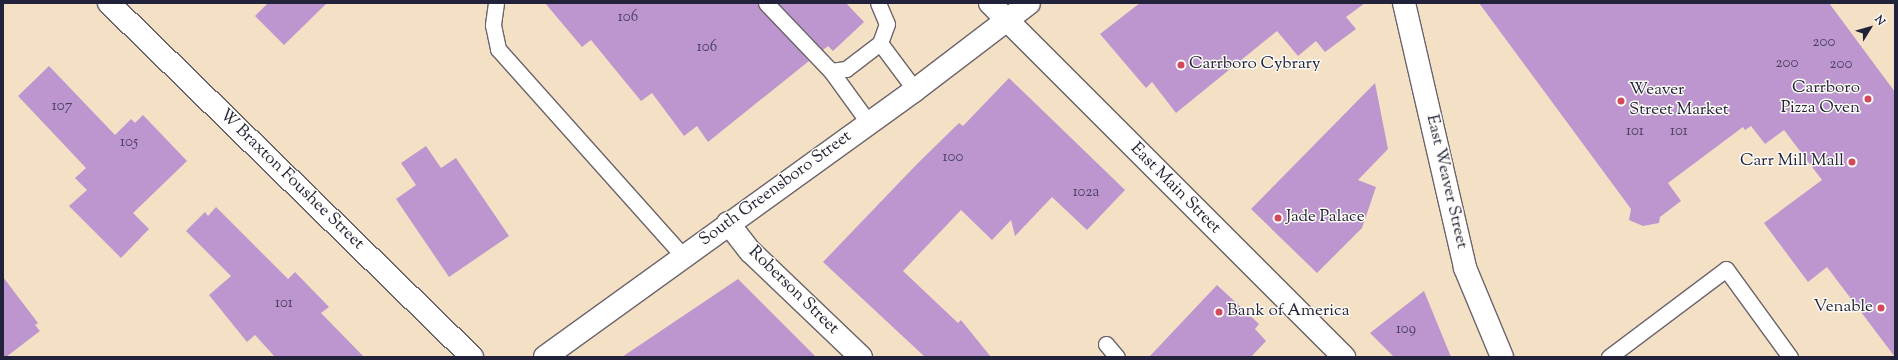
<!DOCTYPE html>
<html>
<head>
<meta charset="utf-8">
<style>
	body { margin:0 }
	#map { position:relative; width:1898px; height:360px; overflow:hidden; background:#f4e0c4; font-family:"Sorts Mill Goudy",serif }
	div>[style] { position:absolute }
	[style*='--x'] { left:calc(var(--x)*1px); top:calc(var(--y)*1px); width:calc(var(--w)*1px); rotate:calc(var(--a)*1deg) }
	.building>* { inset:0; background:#bd96cf }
	.roads { filter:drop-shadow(1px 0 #6c646b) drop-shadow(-1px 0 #6c646b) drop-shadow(0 1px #6c646b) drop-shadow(0 -1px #6c646b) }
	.service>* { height:15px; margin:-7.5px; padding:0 7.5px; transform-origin:7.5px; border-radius:7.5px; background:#fff }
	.minor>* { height:22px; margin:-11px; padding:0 11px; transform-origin:11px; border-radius:11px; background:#fff }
	.tertiary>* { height:22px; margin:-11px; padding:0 11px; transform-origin:11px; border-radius:11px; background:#fff }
	.secondary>* { height:22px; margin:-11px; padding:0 11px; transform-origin:11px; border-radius:11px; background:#fff }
	.dots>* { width:11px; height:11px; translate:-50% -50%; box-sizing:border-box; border:2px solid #fdfcf7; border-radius:50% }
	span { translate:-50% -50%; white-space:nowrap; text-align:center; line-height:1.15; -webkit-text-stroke:3px #fdfcf7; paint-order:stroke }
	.number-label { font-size:15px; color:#493f60 }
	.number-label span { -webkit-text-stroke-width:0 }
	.poi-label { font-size:17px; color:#22223b }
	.left { translate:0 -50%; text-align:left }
	.right { translate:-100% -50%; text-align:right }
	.street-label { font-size:17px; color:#22223b }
	.frame { position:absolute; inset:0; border:4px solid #22223b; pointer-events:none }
	.north { position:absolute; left:1850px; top:8px; width:40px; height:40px; -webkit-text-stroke:3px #fdfcf7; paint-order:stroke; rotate:53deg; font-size:11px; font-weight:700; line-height:16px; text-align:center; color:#22223b }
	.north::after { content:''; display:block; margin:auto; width:14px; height:18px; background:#22223b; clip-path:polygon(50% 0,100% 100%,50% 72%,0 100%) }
</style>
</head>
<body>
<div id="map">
	<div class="building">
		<div style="clip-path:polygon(268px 3px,327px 3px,284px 45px,255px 16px)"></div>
		<div style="clip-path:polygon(545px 3px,757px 3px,809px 61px,708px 142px,697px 126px,684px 136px,652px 93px,641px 101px,591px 40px,582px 47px)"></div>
		<div style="clip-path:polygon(778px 3px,846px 3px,864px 22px,833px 51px,828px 46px,823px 50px)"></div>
		<div style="clip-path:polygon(1140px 3px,1365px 3px,1346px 17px,1356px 29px,1325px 52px,1316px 41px,1298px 56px,1277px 31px,1176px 113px,1152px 82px,1146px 88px,1100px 34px)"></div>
		<div style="clip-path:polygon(1479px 3px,1829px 3px,1895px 92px,1895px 357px,1827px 267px,1808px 282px,1764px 223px,1822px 180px,1784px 130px,1765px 144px,1751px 126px,1745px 130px,1743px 127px,1668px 183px,1681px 201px,1660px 217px,1659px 223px,1643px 226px,1629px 220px,1631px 209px)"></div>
		<div style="clip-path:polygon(49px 66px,115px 135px,131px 119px,135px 123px,143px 115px,187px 161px,133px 213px,149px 229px,121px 258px,69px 206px,87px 190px,75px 178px,86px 168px,18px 96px)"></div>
		<div style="clip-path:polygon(1009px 78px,1125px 190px,1087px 230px,1052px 197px,1015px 236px,1011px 220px,992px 240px,961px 210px,903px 271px,958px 323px,961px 320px,991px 357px,925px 357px,823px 262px,917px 164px,959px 123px,963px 126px)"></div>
		<div style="clip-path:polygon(1375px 83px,1388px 149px,1358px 180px,1376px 187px,1362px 228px,1317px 273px,1251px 209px)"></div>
		<div style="clip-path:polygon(426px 146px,441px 168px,456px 158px,509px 236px,449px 277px,396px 199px,416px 185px,401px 163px)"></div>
		<div style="clip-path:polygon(216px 207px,288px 279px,295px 272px,329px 307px,321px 313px,364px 357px,275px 357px,255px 335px,247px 342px,209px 295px,231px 276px,186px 231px,205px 212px,208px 216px)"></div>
		<div style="clip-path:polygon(3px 277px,38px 323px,35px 325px,40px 331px,6px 357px,3px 357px)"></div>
		<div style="clip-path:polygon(738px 279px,816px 357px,622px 357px)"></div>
		<div style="clip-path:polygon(1217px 285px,1259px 324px,1255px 329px,1266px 341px,1251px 357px,1149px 357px)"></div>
		<div style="clip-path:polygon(1424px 291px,1451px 357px,1394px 357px,1370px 333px)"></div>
	</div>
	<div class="roads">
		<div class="service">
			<div style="--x:496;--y:3;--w:22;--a:98"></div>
			<div style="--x:493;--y:25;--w:25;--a:78"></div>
			<div style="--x:498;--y:49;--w:278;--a:48.2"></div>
			<div style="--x:766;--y:3;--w:94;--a:46.3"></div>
			<div style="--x:831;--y:71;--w:63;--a:54"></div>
			<div style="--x:880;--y:43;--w:59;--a:53.3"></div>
			<div style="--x:831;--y:71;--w:15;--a:-8"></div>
			<div style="--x:846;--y:69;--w:43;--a:-37.4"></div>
			<div style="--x:880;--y:43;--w:20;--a:-70"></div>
			<div style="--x:887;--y:24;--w:23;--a:-113"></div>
			<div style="--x:1106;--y:344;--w:17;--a:50"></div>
			<div style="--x:1609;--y:357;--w:146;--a:-36.9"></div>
			<div style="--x:1726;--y:269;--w:109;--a:54"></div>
		</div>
		<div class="minor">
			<div style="--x:109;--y:3;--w:507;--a:44.28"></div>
			<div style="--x:728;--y:223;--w:37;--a:52"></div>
			<div style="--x:751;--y:252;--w:152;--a:43.7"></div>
		</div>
		<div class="tertiary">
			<div style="--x:1404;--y:3;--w:272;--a:77"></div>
			<div style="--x:1465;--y:268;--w:96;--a:67.4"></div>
		</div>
		<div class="secondary">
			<div style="--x:990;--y:3;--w:501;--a:45"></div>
			<div style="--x:545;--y:357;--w:456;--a:-35.8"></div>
			<div style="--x:915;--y:90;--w:143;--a:-37.3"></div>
		</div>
	</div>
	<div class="dots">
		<div style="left:1181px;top:65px;background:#d1495b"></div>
		<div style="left:1868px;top:99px;background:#d1495b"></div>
		<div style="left:1621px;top:101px;background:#d1495b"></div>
		<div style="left:1852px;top:162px;background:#d1495b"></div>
		<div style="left:1278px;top:218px;background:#d1495b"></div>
		<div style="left:1881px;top:308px;background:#d1495b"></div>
		<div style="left:1219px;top:312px;background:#d1495b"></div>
	</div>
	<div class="number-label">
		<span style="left:628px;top:18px">106</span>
		<span style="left:1824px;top:43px">200</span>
		<span style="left:707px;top:48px">106</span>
		<span style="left:1787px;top:64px">200</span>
		<span style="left:1841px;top:65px">200</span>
		<span style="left:62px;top:107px">107</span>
		<span style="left:1635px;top:132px">101</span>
		<span style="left:1679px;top:132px">101</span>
		<span style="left:129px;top:143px">105</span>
		<span style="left:953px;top:158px">100</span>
		<span style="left:1086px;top:193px">102a</span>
		<span style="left:284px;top:304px">101</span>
		<span style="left:1406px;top:330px">109</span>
	</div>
	<div class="poi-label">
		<span class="left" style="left:1189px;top:65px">Carrboro Cybrary</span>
		<span class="right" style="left:1860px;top:99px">Carrboro<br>Pizza Oven</span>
		<span class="left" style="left:1629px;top:101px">Weaver<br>Street Market</span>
		<span class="right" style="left:1844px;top:162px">Carr Mill Mall</span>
		<span class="left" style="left:1286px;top:218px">Jade Palace</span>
		<span class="right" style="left:1873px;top:308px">Venable</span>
		<span class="left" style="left:1227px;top:312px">Bank of America</span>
	</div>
	<div class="street-label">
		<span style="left:291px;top:180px;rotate:44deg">W Braxton Foushee Street</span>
		<span style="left:1446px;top:182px;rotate:77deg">East Weaver Street</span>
		<span style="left:776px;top:189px;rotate:-36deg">South Greensboro Street</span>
		<span style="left:1175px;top:189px;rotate:45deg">East Main Street</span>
		<span style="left:793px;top:291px;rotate:44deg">Roberson Street</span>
	</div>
	<div class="frame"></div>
	<div class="north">N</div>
</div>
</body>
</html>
